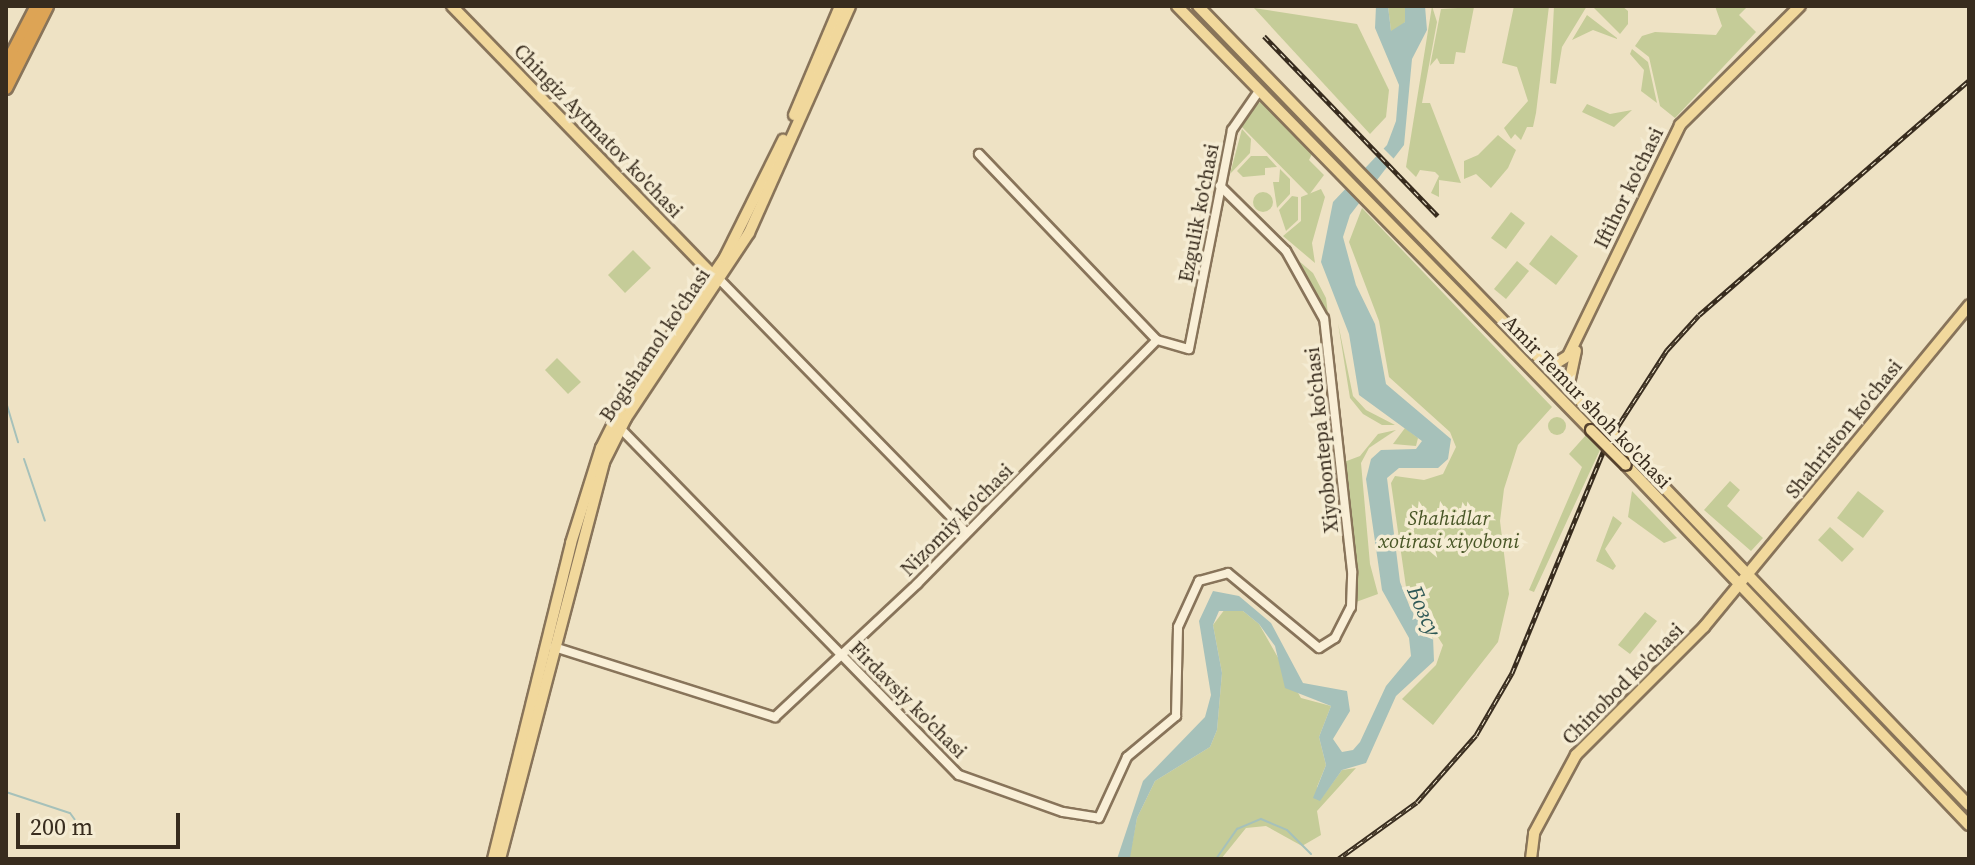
<!DOCTYPE html>
<html>
<head>
<meta charset="utf-8">
<style>
	body { margin:0 }
	#map { position:relative; width:1975px; height:865px; overflow:hidden; background:#eee2c4; font-family:"Source Serif 4",serif }
	div>[style] { position:absolute }
	[style*='--x'] { left:calc(var(--x)*1px); top:calc(var(--y)*1px); width:calc(var(--w)*1px); rotate:calc(var(--a)*1deg) }
	.green>* { inset:0; background:#c5cc98 }
	.round { border-radius:50% }
	.water>* { inset:0; background:#a6c1ba }
	.pier>* { inset:0; background:#eee2c4 }
	.stream>* { height:2px; margin:-1px; padding:0 1px; transform-origin:1px; border-radius:1px; background:#a6c1ba }
	.roads { filter:drop-shadow(2px 0 #88745a) drop-shadow(-2px 0 #88745a) drop-shadow(0 2px #88745a) drop-shadow(0 -2px #88745a) }
	.minor>* { height:8px; margin:-4px; padding:0 4px; transform-origin:4px; border-radius:4px; background:#f9efd7 }
	.major>* { height:10px; margin:-5px; padding:0 5px; transform-origin:5px; border-radius:5px; background:#f1d89c }
	.highway>* { height:12px; margin:-6px; padding:0 6px; transform-origin:6px; border-radius:6px; background:#dda455 }
	.rail>* { height:5px; margin-top:-2.5px; transform-origin:0; background:repeating-linear-gradient(90deg,#f5ecd3 0 6px,#382c1e 0 12px); box-sizing:border-box; border-block:2px solid #382c1e }
	.bridges { filter:drop-shadow(2px 0 #56422e) drop-shadow(-2px 0 #56422e) drop-shadow(0 2px #56422e) drop-shadow(0 -2px #56422e) }
	.major-bridge>* { height:10px; margin:-5px; padding:0 5px; transform-origin:5px; border-radius:5px; background:#f1d89c }
	span { translate:-50% -50%; white-space:nowrap; text-align:center; line-height:1.15; -webkit-text-stroke:7px #f5ecd3; paint-order:stroke }
	.street-label { font-size:20px; color:#382c1e }
	.park-label { font-size:20px; color:#475525; font-style:italic }
	.water-label { font-size:22px; color:#2e5856; font-style:italic }
	.frame { position:absolute; inset:0; border:8px solid #382c1e; pointer-events:none }
	.scale { position:absolute; left:16px; top:813px; width:164px; height:36px; box-sizing:border-box; border:4px solid #382c1e; border-top:0; padding-left:10px; font-size:24px; line-height:28px; white-space:nowrap; color:#382c1e; -webkit-text-stroke:6px #f5ecd3; paint-order:stroke }
</style>
</head>
<body>
<div id="map">
	<div class="green">
		<div style="clip-path:polygon(1388px 6px,1405px 6px,1405px 22px,1397px 30px,1391px 31px)"></div>
		<div style="clip-path:polygon(1432px 6px,1437px 22px,1422px 103px,1430px 103px,1461px 183px,1439px 180px,1439px 197px,1431px 193px,1439px 176px,1435px 172px,1420px 170px,1416px 177px,1406px 167px)"></div>
		<div style="clip-path:polygon(1514px 6px,1549px 6px,1536px 113px,1533px 127px,1527px 127px,1521px 140px,1515px 134px,1511px 139px,1504px 128px,1528px 101px,1517px 67px,1502px 63px)"></div>
		<div style="clip-path:polygon(1554px 6px,1587px 6px,1562px 47px,1556px 84px,1550px 83px)"></div>
		<div style="clip-path:polygon(1592px 6px,1622px 6px,1628px 11px,1628px 24px,1620px 34px)"></div>
		<div style="clip-path:polygon(1715px 6px,1748px 6px,1739px 15px,1756px 32px,1675px 118px,1660px 106px,1649px 57px,1635px 46px,1642px 36px,1655px 32px,1716px 35px,1722px 26px)"></div>
		<div style="clip-path:polygon(1474px 7px,1465px 53px,1456px 52px,1454px 64px,1440px 64px,1437px 58px,1430px 66px,1441px 9px)"></div>
		<div style="clip-path:polygon(1254px 8px,1357px 24px,1389px 90px,1386px 117px,1370px 134px)"></div>
		<div style="clip-path:polygon(1587px 15px,1617px 38px,1617px 39px,1593px 30px,1572px 40px)"></div>
		<div style="clip-path:polygon(1632px 49px,1648px 62px,1657px 103px,1641px 91px,1644px 70px,1630px 54px)"></div>
		<div style="clip-path:polygon(1261px 102px,1312px 154px,1309px 160px,1324px 175px,1309px 195px,1238px 123px,1249px 107px)"></div>
		<div style="clip-path:polygon(1587px 104px,1610px 114px,1632px 110px,1614px 127px,1582px 112px)"></div>
		<div style="clip-path:polygon(1242px 129px,1251px 139px,1250px 153px,1230px 174px)"></div>
		<div style="clip-path:polygon(1498px 135px,1516px 150px,1508px 168px,1491px 188px,1476px 174px,1464px 179px,1464px 161px,1478px 155px)"></div>
		<div style="clip-path:polygon(1251px 156px,1267px 156px,1277px 167px,1265px 168px,1265px 175px,1243px 177px,1237px 171px)"></div>
		<div style="clip-path:polygon(1280px 169px,1290px 179px,1290px 194px,1277px 208px,1273px 182px,1279px 182px)"></div>
		<div style="clip-path:polygon(1321px 189px,1325px 197px,1312px 243px,1315px 263px,1283px 236px,1301px 221px,1301px 197px)"></div>
		<div class="round" style="left:1253px;top:192px;width:20px;height:20px"></div>
		<div style="clip-path:polygon(1292px 196px,1298px 197px,1298px 220px,1286px 231px,1279px 210px)"></div>
		<div style="clip-path:polygon(1362px 208px,1552px 407px,1518px 445px,1504px 489px,1500px 521px,1509px 594px,1498px 642px,1433px 725px,1402px 699px,1436px 665px,1443px 645px,1406px 587px,1391px 483px,1395px 476px,1424px 480px,1443px 474px,1456px 447px,1450px 432px,1389px 377px,1379px 321px,1349px 242px)"></div>
		<div style="clip-path:polygon(1511px 212px,1525px 223px,1506px 249px,1491px 238px)"></div>
		<div style="clip-path:polygon(1551px 235px,1578px 256px,1556px 285px,1529px 264px)"></div>
		<div style="clip-path:polygon(633px 250px,651px 268px,625px 293px,608px 275px)"></div>
		<div style="clip-path:polygon(1293px 256px,1313px 273px,1326px 298px,1339px 401px,1328px 320px)"></div>
		<div style="clip-path:polygon(1517px 261px,1529px 271px,1506px 299px,1494px 289px)"></div>
		<div style="clip-path:polygon(1338px 323px,1353px 396px,1366px 410px,1395px 425px,1382px 425px,1363px 414px,1350px 398px)"></div>
		<div style="clip-path:polygon(557px 358px,581px 382px,568px 394px,545px 370px)"></div>
		<div class="round" style="left:1548px;top:417px;width:18px;height:18px"></div>
		<div style="clip-path:polygon(1405px 428px,1418px 438px,1416px 446px,1393px 444px)"></div>
		<div style="clip-path:polygon(1396px 430px,1369px 448px,1361px 463px,1370px 564px,1378px 594px,1356px 602px,1344px 462px,1360px 456px,1378px 434px)"></div>
		<div style="clip-path:polygon(1586px 435px,1600px 450px,1534px 592px,1529px 590px,1582px 467px,1569px 454px)"></div>
		<div style="clip-path:polygon(1730px 481px,1740px 490px,1727px 506px,1763px 538px,1751px 551px,1704px 510px)"></div>
		<div style="clip-path:polygon(1632px 491px,1677px 538px,1664px 543px,1628px 517px)"></div>
		<div style="clip-path:polygon(1858px 491px,1884px 511px,1863px 538px,1837px 518px)"></div>
		<div style="clip-path:polygon(1613px 516px,1622px 523px,1605px 549px,1616px 566px,1613px 570px,1596px 561px)"></div>
		<div style="clip-path:polygon(1830px 527px,1854px 549px,1842px 562px,1818px 540px)"></div>
		<div style="clip-path:polygon(1225px 609px,1243px 611px,1259px 624px,1301px 698px,1331px 706px,1319px 737px,1326px 765px,1317px 787px,1320px 800px,1342px 770px,1356px 768px,1317px 811px,1321px 835px,1302px 846px,1266px 826px,1246px 828px,1221px 859px,1129px 859px,1137px 818px,1155px 781px,1210px 747px,1217px 730px,1222px 673px,1213px 625px)"></div>
		<div style="clip-path:polygon(1645px 612px,1657px 621px,1630px 654px,1618px 645px)"></div>
	</div>
	<div class="water">
		<div style="clip-path:polygon(1376px 6px,1388px 6px,1391px 31px,1405px 22px,1405px 6px,1425px 6px,1427px 30px,1412px 59px,1404px 145px,1350px 215px,1343px 237px,1356px 285px,1375px 324px,1386px 384px,1451px 439px,1448px 459px,1438px 468px,1399px 468px,1387px 478px,1400px 582px,1411px 610px,1433px 637px,1434px 661px,1396px 696px,1366px 763px,1342px 770px,1320px 801px,1313px 798px,1326px 765px,1319px 737px,1331px 706px,1285px 688px,1275px 646px,1259px 624px,1243px 611px,1219px 611px,1213px 625px,1222px 673px,1217px 730px,1210px 747px,1155px 781px,1137px 818px,1130px 858px,1117px 859px,1143px 781px,1205px 717px,1211px 695px,1199px 621px,1213px 591px,1239px 596px,1271px 623px,1303px 683px,1347px 691px,1350px 711px,1333px 739px,1342px 752px,1353px 750px,1360px 742px,1386px 686px,1411px 656px,1409px 638px,1382px 590px,1366px 479px,1371px 459px,1381px 450px,1416px 449px,1422px 441px,1359px 395px,1349px 334px,1321px 262px,1333px 202px,1387px 145px,1396px 121px,1399px 85px,1375px 28px)"></div>
	</div>
	<div class="pier">
		<div style="clip-path:polygon(1381px 146px,1398px 163px,1392px 172px,1375px 154px)"></div>
	</div>
	<div class="stream">
		<div style="--x:6;--y:402;--w:42;--a:73.3"></div>
		<div style="--x:24;--y:459;--w:65;--a:71.3"></div>
		<div style="--x:6;--y:597;--w:1;--a:0"></div>
		<div style="--x:6;--y:792;--w:67;--a:18.2"></div>
		<div style="--x:70;--y:813;--w:22;--a:54"></div>
		<div style="--x:1166;--y:859;--w:37;--a:0"></div>
		<div style="--x:1216;--y:859;--w:37;--a:-55"></div>
		<div style="--x:1237;--y:829;--w:26;--a:-23"></div>
		<div style="--x:1261;--y:819;--w:28;--a:23"></div>
		<div style="--x:1287;--y:830;--w:34;--a:45"></div>
	</div>
	<div class="roads">
		<div class="minor">
			<div style="--x:979;--y:154;--w:257;--a:46.3"></div>
			<div style="--x:1157;--y:340;--w:33;--a:16"></div>
			<div style="--x:1189;--y:349;--w:223;--a:-78.9"></div>
			<div style="--x:1232;--y:130;--w:47;--a:-55.3"></div>
			<div style="--x:720;--y:280;--w:352;--a:45.7"></div>
			<div style="--x:620;--y:428;--w:485;--a:45.7"></div>
			<div style="--x:959;--y:775;--w:110;--a:19.6"></div>
			<div style="--x:1063;--y:812;--w:36;--a:9"></div>
			<div style="--x:1099;--y:818;--w:67;--a:-65.3"></div>
			<div style="--x:1127;--y:757;--w:64;--a:-39.9"></div>
			<div style="--x:1176;--y:716;--w:89;--a:-88.7"></div>
			<div style="--x:1178;--y:627;--w:51;--a:-65.5"></div>
			<div style="--x:1199;--y:581;--w:30;--a:-15"></div>
			<div style="--x:1228;--y:573;--w:118;--a:39.5"></div>
			<div style="--x:1319;--y:648;--w:19;--a:-32"></div>
			<div style="--x:1335;--y:638;--w:35;--a:-63"></div>
			<div style="--x:1351;--y:607;--w:36;--a:-88"></div>
			<div style="--x:1352;--y:571;--w:254;--a:-96.3"></div>
			<div style="--x:1324;--y:319;--w:78;--a:-119.2"></div>
			<div style="--x:1286;--y:251;--w:93;--a:-135.4"></div>
			<div style="--x:554;--y:647;--w:232;--a:17.6"></div>
			<div style="--x:775;--y:717;--w:195;--a:-43.1"></div>
			<div style="--x:917;--y:584;--w:342;--a:-45.5"></div>
		</div>
		<div class="major">
			<div style="--x:452;--y:6;--w:378;--a:45.9"></div>
			<div style="--x:1177;--y:6;--w:593;--a:45.68"></div>
			<div style="--x:1198;--y:6;--w:578;--a:45.91"></div>
			<div style="--x:794;--y:115;--w:118;--a:-67.1"></div>
			<div style="--x:1543;--y:361;--w:12;--a:14"></div>
			<div style="--x:1555;--y:364;--w:15;--a:-32"></div>
			<div style="--x:1568;--y:356;--w:257;--a:-64.1"></div>
			<div style="--x:1680;--y:125;--w:169;--a:-44.8"></div>
			<div style="--x:1568;--y:388;--w:38;--a:-78"></div>
			<div style="--x:1635;--y:457;--w:482;--a:46.2"></div>
			<div style="--x:1626;--y:465;--w:497;--a:46.4"></div>
			<div style="--x:493;--y:859;--w:325;--a:-76.1"></div>
			<div style="--x:571;--y:543;--w:100;--a:-72.5"></div>
			<div style="--x:601;--y:448;--w:42;--a:-63.4"></div>
			<div style="--x:620;--y:410;--w:186;--a:-55.5"></div>
			<div style="--x:725;--y:257;--w:131;--a:-63.6"></div>
			<div style="--x:500;--y:859;--w:410;--a:-75.3"></div>
			<div style="--x:604;--y:462;--w:49;--a:-63.4"></div>
			<div style="--x:626;--y:418;--w:222;--a:-56.4"></div>
			<div style="--x:749;--y:233;--w:248;--a:-66"></div>
			<div style="--x:1531;--y:859;--w:26;--a:-83"></div>
			<div style="--x:1534;--y:833;--w:89;--a:-61.7"></div>
			<div style="--x:1576;--y:755;--w:181;--a:-45"></div>
			<div style="--x:1704;--y:627;--w:417;--a:-50.5"></div>
		</div>
		<div class="highway">
			<div style="--x:6;--y:66;--w:68;--a:-62.7"></div>
			<div style="--x:6;--y:88;--w:92;--a:-63.4"></div>
		</div>
	</div>
	<div class="rail">
		<div style="--x:1264;--y:36;--w:250;--a:46"></div>
		<div style="--x:1338;--y:859;--w:97;--a:-35.8"></div>
		<div style="--x:1417;--y:802;--w:89;--a:-48.6"></div>
		<div style="--x:1476;--y:735;--w:72;--a:-59.9"></div>
		<div style="--x:1512;--y:673;--w:249;--a:-67.6"></div>
		<div style="--x:1607;--y:443;--w:111;--a:-57.2"></div>
		<div style="--x:1667;--y:350;--w:47;--a:-47.6"></div>
		<div style="--x:1699;--y:315;--w:358;--a:-41"></div>
	</div>
	<div class="bridges">
		<div class="major-bridge">
			<div style="--x:1600;--y:421;--w:50;--a:45.8"></div>
			<div style="--x:1591;--y:430;--w:49;--a:45"></div>
		</div>
	</div>
	<div class="street-label">
		<span style="left:598px;top:131px;rotate:46deg">Chingiz Aytmatov ko'chasi</span>
		<span style="left:1629px;top:188px;rotate:-64deg">Iftihor ko'chasi</span>
		<span style="left:1199px;top:213px;rotate:-79deg">Ezgulik ko'chasi</span>
		<span style="left:655px;top:345px;rotate:-56deg">Bogishamol ko'chasi</span>
		<span style="left:1587px;top:402px;rotate:46deg">Amir Temur shoh ko'chasi</span>
		<span style="left:1844px;top:429px;rotate:-51deg">Shahriston ko'chasi</span>
		<span style="left:1322px;top:440px;rotate:-96deg">Xiyobontepa koʻchasi</span>
		<span style="left:957px;top:520px;rotate:-45deg">Nizomiy ko'chasi</span>
		<span style="left:1623px;top:684px;rotate:-45deg">Chinobod ko'chasi</span>
		<span style="left:908px;top:700px;rotate:45deg">Firdavsiy ko'chasi</span>
	</div>
	<div class="park-label">
		<span style="left:1449px;top:530px">Shahidlar<br>xotirasi xiyoboni</span>
	</div>
	<div class="water-label">
		<span style="left:1424px;top:611px;rotate:66deg">Бозсу</span>
	</div>
	<div class="frame"></div>
	<div class="scale">200 m</div>
</div>
</body>
</html>
